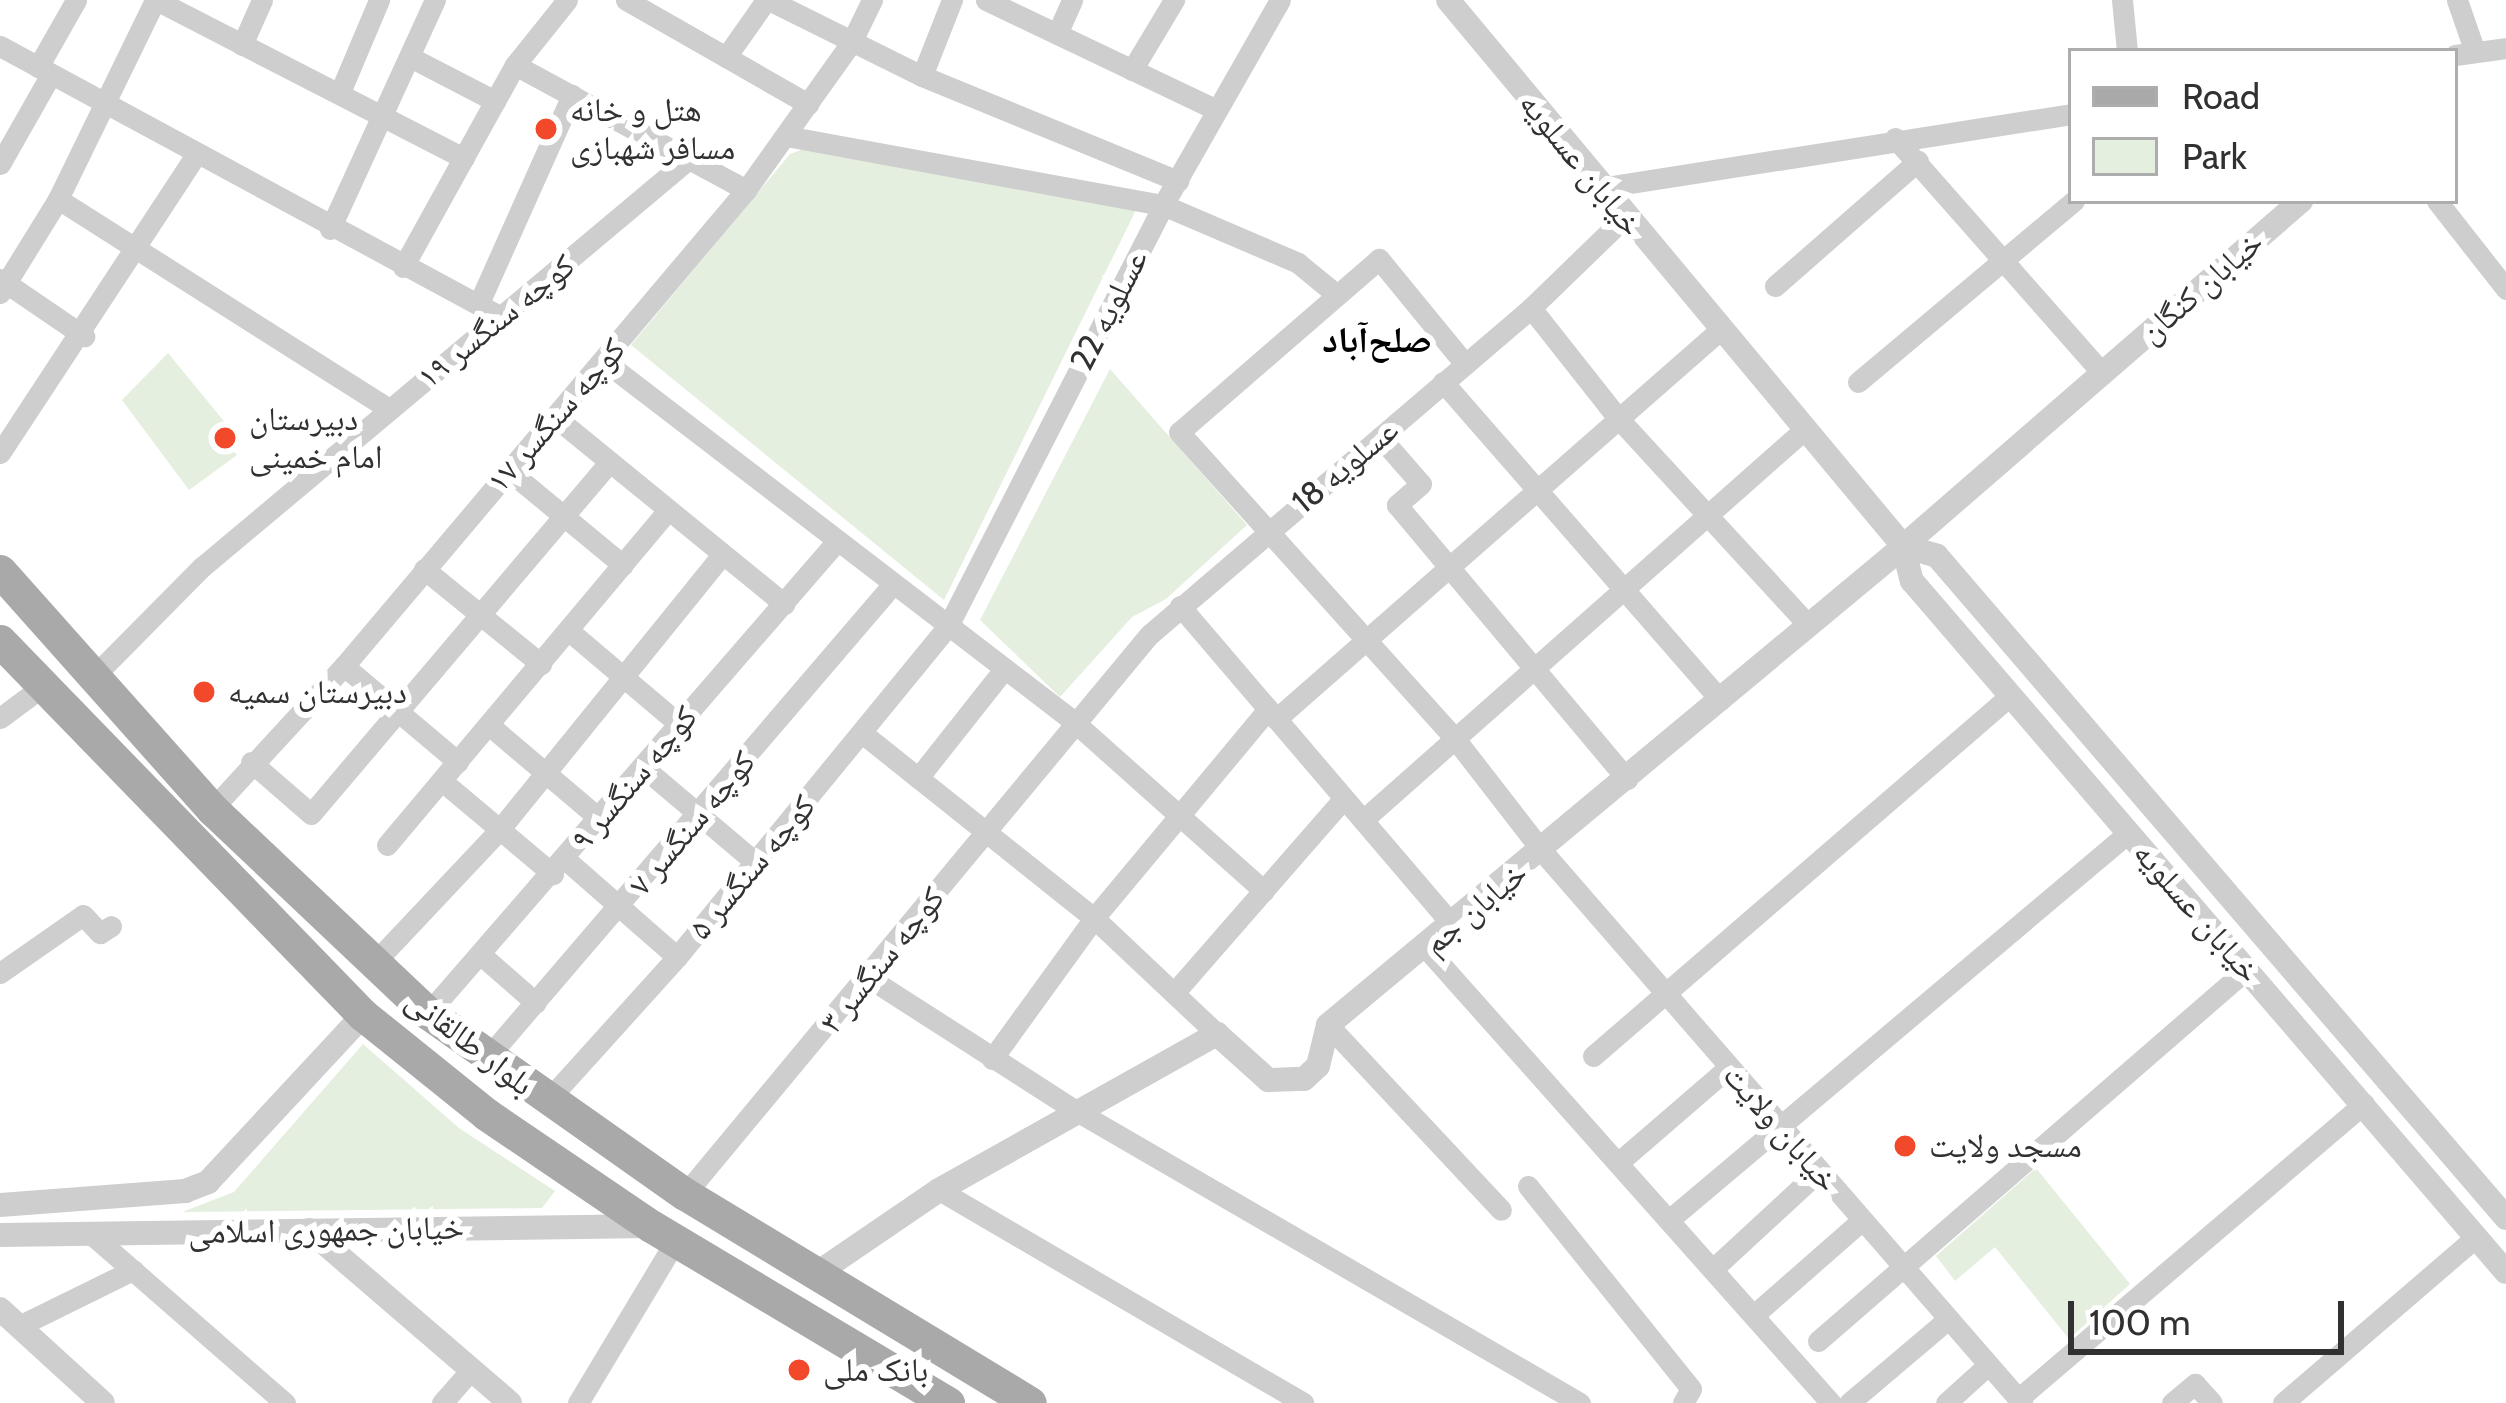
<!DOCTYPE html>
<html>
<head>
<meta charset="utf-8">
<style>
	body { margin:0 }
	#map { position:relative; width:2506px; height:1403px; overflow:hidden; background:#fff; font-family:Cabin,"Noto Naskh Arabic",sans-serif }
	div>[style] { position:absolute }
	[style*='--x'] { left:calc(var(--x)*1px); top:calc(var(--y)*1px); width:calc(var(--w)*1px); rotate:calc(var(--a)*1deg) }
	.green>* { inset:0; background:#e4efdf }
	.minor>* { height:21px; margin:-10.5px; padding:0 10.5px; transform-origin:10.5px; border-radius:10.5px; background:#cecece }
	.tertiary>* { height:24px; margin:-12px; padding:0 12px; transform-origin:12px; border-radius:12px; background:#cecece }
	.primary>* { height:33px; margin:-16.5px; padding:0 16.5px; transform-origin:16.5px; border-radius:16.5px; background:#a9a9a9 }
	.dots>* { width:33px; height:33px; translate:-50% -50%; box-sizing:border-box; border:6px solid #fff; border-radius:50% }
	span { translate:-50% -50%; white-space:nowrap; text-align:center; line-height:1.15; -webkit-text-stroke:12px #fff; paint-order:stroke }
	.poi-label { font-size:33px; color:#313131 }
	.left { translate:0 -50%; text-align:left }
	.street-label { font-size:33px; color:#313131 }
	.neighbourhood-label { font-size:36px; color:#000; font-weight:700 }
	.legend { position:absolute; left:2068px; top:48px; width:390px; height:156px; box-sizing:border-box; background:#fff; border:3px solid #adadad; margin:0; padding:15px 21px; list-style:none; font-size:36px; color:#313131 }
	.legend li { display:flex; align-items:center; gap:24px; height:60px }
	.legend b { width:60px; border:3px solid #adadad }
	.scale { position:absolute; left:2068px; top:1301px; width:276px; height:54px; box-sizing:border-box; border:6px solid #313131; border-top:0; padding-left:15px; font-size:36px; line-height:42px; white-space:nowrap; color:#313131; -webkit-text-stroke:9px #fff; paint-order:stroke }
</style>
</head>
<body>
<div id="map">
	<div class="green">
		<div style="clip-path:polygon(817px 144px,1136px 210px,944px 600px,631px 345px,790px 154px)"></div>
		<div style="clip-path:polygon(168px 353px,232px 431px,224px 440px,237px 455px,189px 490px,122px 400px)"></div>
		<div style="clip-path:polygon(1110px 369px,1247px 525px,1166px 599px,1132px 617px,1060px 697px,980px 620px)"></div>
		<div style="clip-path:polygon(363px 1044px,459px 1128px,555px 1191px,542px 1208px,182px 1212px,234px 1192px)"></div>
		<div style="clip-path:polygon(2036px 1168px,2130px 1284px,2069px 1339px,1995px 1247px,1955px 1281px,1936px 1256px)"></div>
	</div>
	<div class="minor">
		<div style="--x:156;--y:0;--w:346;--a:27.2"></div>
		<div style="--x:626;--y:0;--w:210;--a:29.7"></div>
		<div style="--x:769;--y:0;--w:171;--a:26.4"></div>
		<div style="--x:922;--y:76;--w:277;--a:22.3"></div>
		<div style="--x:986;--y:0;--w:254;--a:25.5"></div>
		<div style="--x:2122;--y:0;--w:51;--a:84.4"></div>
		<div style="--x:2457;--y:0;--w:55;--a:70.9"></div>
		<div style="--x:1057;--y:34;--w:37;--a:-66"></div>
		<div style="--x:242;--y:45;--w:49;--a:-66"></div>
		<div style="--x:0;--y:46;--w:572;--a:28.4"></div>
		<div style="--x:2455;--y:55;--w:51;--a:-7.8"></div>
		<div style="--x:410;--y:57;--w:96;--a:27.4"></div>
		<div style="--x:726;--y:57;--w:70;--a:-54.9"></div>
		<div style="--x:515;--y:65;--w:263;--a:28.4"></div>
		<div style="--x:38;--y:67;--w:77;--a:-60.4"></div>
		<div style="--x:1132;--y:70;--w:82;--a:-59"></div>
		<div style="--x:922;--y:76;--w:82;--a:-68.5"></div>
		<div style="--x:341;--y:90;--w:98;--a:-67.1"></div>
		<div style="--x:786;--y:136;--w:383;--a:10.4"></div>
		<div style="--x:1163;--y:205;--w:147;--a:23.2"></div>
		<div style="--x:1298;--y:263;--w:50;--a:39.4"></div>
		<div style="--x:1895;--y:138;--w:313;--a:48.6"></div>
		<div style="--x:0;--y:164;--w:101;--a:-60.4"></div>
		<div style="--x:1599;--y:188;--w:478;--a:-8.9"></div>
		<div style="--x:58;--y:199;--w:390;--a:32.4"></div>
		<div style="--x:2437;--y:201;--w:112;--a:51.9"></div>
		<div style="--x:330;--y:229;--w:252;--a:-65.4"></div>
		<div style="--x:403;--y:267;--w:231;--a:-61"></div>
		<div style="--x:515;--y:65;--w:83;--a:-51.3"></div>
		<div style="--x:0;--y:279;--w:102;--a:34.2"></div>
		<div style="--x:1775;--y:286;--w:190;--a:-41.2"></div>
		<div style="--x:0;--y:293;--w:110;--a:-58.3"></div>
		<div style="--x:58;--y:199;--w:221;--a:-64"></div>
		<div style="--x:479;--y:303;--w:228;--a:-65.9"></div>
		<div style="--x:1531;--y:308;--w:140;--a:51.7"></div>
		<div style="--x:1618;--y:418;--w:282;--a:47.4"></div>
		<div style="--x:604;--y:361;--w:590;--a:37.49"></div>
		<div style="--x:1072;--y:720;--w:257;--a:41.7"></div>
		<div style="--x:1465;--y:364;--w:136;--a:-129.3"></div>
		<div style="--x:1379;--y:259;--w:264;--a:139.1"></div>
		<div style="--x:1179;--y:432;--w:414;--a:48"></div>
		<div style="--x:1456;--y:740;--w:140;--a:52.2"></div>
		<div style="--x:1542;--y:851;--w:732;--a:48.99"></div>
		<div style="--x:1443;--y:382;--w:422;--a:48.9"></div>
		<div style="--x:1858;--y:382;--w:282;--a:-40"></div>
		<div style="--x:555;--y:417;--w:296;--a:39.2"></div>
		<div style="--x:1380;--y:437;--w:62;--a:48.9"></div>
		<div style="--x:1421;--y:484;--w:32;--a:139"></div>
		<div style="--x:1397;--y:505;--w:358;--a:50"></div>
		<div style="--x:0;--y:453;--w:355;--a:-56.7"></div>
		<div style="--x:508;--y:470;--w:149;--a:39.6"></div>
		<div style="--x:424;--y:569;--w:151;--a:39.1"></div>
		<div style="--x:1180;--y:606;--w:421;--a:49.5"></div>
		<div style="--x:568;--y:630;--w:145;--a:40.3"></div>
		<div style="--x:344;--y:666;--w:149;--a:40.1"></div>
		<div style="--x:91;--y:679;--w:158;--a:-45.3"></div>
		<div style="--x:202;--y:567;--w:637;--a:-39.97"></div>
		<div style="--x:0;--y:718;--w:49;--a:-36.6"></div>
		<div style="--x:1276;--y:719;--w:592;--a:-41.23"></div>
		<div style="--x:489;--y:725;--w:145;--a:40.3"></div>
		<div style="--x:862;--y:733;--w:297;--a:38.6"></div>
		<div style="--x:1094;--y:918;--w:169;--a:43.3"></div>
		<div style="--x:251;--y:762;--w:79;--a:40.9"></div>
		<div style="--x:311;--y:814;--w:462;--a:-49.7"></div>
		<div style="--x:644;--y:768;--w:147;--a:40.3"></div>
		<div style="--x:918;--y:778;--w:139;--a:-51.7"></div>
		<div style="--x:442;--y:781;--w:145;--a:40"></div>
		<div style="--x:212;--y:809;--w:195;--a:-47.3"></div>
		<div style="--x:344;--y:666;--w:623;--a:-49.82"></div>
		<div style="--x:746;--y:190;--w:181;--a:-54.5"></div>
		<div style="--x:851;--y:43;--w:48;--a:-64"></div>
		<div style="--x:1363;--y:820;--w:590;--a:-41.5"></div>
		<div style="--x:387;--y:845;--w:437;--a:-50"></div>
		<div style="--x:565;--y:859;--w:149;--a:41.2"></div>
		<div style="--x:1426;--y:948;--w:609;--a:48.33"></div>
		<div style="--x:480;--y:954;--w:74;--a:41.2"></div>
		<div style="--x:373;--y:964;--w:185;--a:-46.7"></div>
		<div style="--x:500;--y:829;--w:353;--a:-51"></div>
		<div style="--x:0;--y:973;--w:101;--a:-34.9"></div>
		<div style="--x:83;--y:915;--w:25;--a:47"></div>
		<div style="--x:100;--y:933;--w:13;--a:-32"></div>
		<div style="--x:869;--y:978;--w:242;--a:32.7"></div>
		<div style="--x:1073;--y:1109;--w:586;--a:30.11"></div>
		<div style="--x:1174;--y:993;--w:257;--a:-48.9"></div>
		<div style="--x:428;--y:1013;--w:625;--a:-49.09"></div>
		<div style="--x:1328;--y:1025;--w:253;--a:46.9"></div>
		<div style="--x:1593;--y:1056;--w:552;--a:-40.82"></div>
		<div style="--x:487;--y:1058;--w:624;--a:-49.42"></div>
		<div style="--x:992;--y:1059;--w:174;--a:-54.1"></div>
		<div style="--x:1094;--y:918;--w:272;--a:-50.2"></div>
		<div style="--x:547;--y:1101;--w:194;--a:-47.9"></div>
		<div style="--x:677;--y:957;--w:428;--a:-50.7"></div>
		<div style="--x:948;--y:626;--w:473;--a:-62.9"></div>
		<div style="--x:1163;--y:205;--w:236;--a:-60.3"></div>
		<div style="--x:1619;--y:1162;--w:144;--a:-40.8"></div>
		<div style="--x:1528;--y:1186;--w:260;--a:51.2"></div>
		<div style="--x:1691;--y:1389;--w:16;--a:120"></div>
		<div style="--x:939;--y:1190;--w:422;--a:30.3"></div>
		<div style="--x:685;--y:1194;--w:726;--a:-50.31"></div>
		<div style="--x:1149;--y:635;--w:503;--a:-40.56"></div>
		<div style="--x:1531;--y:308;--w:129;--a:-44.1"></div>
		<div style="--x:1670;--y:1219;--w:599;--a:-40.12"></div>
		<div style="--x:90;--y:1233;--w:259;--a:41.1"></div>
		<div style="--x:1714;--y:1268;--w:143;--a:-42.7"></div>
		<div style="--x:1755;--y:1314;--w:142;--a:-41.3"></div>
		<div style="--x:19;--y:1326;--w:127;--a:-26.2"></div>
		<div style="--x:1818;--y:1341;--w:568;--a:-40.93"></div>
		<div style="--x:2018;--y:1399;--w:455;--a:-40.5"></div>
		<div style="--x:442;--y:1403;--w:44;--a:-48.7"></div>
		<div style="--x:578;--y:1403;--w:190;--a:-59"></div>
		<div style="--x:1849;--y:1403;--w:130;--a:-40.3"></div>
		<div style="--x:1946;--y:1403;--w:57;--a:-42.1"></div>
		<div style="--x:2172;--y:1403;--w:30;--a:-40"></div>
		<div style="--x:2195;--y:1384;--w:25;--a:48"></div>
		<div style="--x:2283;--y:1403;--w:255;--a:-40.7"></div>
	</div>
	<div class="tertiary">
		<div style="--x:1448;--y:0;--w:711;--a:50.19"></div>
		<div style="--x:1903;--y:546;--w:36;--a:76"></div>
		<div style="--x:1912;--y:581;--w:911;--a:49.32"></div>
		<div style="--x:1903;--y:546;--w:35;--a:16"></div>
		<div style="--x:1937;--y:556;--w:873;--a:49.32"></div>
		<div style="--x:0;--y:1205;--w:186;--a:-4.3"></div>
		<div style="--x:185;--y:1191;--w:25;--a:-21"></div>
		<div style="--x:208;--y:1182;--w:228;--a:-47.1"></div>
		<div style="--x:309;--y:1230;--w:265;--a:40.7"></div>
		<div style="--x:0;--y:1235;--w:651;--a:-0.79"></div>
		<div style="--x:816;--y:1274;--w:149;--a:-34.3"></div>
		<div style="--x:939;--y:1190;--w:319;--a:-29.3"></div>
		<div style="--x:1217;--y:1034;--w:69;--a:42"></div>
		<div style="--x:1268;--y:1080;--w:36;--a:-2"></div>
		<div style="--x:1304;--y:1079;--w:19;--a:-43"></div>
		<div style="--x:1318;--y:1066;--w:42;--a:-76.3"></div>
		<div style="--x:1328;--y:1025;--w:734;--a:-39.75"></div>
		<div style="--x:1892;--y:556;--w:542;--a:-40.96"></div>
		<div style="--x:0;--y:1309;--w:139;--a:42.4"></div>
	</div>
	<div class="primary">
		<div style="--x:0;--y:571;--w:319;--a:48.3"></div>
		<div style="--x:212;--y:809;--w:297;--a:43.4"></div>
		<div style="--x:428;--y:1013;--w:314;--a:35.2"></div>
		<div style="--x:685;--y:1194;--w:403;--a:31.2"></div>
		<div style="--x:0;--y:641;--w:521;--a:45.86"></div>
		<div style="--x:363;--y:1015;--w:158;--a:38.8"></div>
		<div style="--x:486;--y:1114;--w:199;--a:34.2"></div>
		<div style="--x:651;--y:1226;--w:346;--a:30.8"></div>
	</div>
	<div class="dots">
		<div style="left:546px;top:129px;background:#f1492a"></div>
		<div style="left:225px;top:438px;background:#f1492a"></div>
		<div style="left:204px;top:692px;background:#f1492a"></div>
		<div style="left:1905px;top:1146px;background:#f1492a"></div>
		<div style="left:799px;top:1370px;background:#f1492a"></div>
	</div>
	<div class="poi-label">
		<span class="left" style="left:570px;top:129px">هتل و خانه<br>مسافر شهبازی</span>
		<span class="left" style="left:249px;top:438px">دبیرستان<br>امام خمینی</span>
		<span class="left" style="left:228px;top:692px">دبیرستان سمیه</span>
		<span class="left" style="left:1929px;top:1146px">مسجد ولایت</span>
		<span class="left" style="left:823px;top:1370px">بانک ملی</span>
	</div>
	<div class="street-label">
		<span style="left:1581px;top:164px;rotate:51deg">خیابان عسلویه</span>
		<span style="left:2201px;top:287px;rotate:-41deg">خیابان کنگان</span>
		<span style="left:1109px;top:310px;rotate:-63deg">عسلویه 22</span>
		<span style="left:496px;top:321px;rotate:-39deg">کوچه سنگسر ۱۹</span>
		<span style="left:556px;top:415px;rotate:-49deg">کوچه سنگسر ۱۷</span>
		<span style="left:1345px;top:466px;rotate:-40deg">عسلویه 18</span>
		<span style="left:634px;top:778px;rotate:-50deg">کوچه سنگسر ۹</span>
		<span style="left:692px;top:823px;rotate:-50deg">کوچه سنگسر ۷</span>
		<span style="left:752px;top:867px;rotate:-50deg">کوچه سنگسر ۵</span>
		<span style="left:1475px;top:908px;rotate:-40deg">خیابان جم</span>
		<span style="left:2197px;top:912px;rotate:49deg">خیابان عسلویه</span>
		<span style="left:882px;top:960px;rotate:-51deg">کوچه سنگسر ۳</span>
		<span style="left:470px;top:1042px;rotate:38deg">بلوار طالقانی</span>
		<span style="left:1781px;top:1128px;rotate:49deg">خیابان ولایت</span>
		<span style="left:326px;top:1230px;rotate:-1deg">خیابان جمهوری اسلامی</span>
	</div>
	<div class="neighbourhood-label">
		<span style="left:1377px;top:340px">صلح‌آباد</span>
	</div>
	<ul class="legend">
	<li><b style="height:15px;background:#a9a9a9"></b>Road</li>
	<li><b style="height:33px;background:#e4efdf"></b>Park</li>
	</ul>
	<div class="scale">100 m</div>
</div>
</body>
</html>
